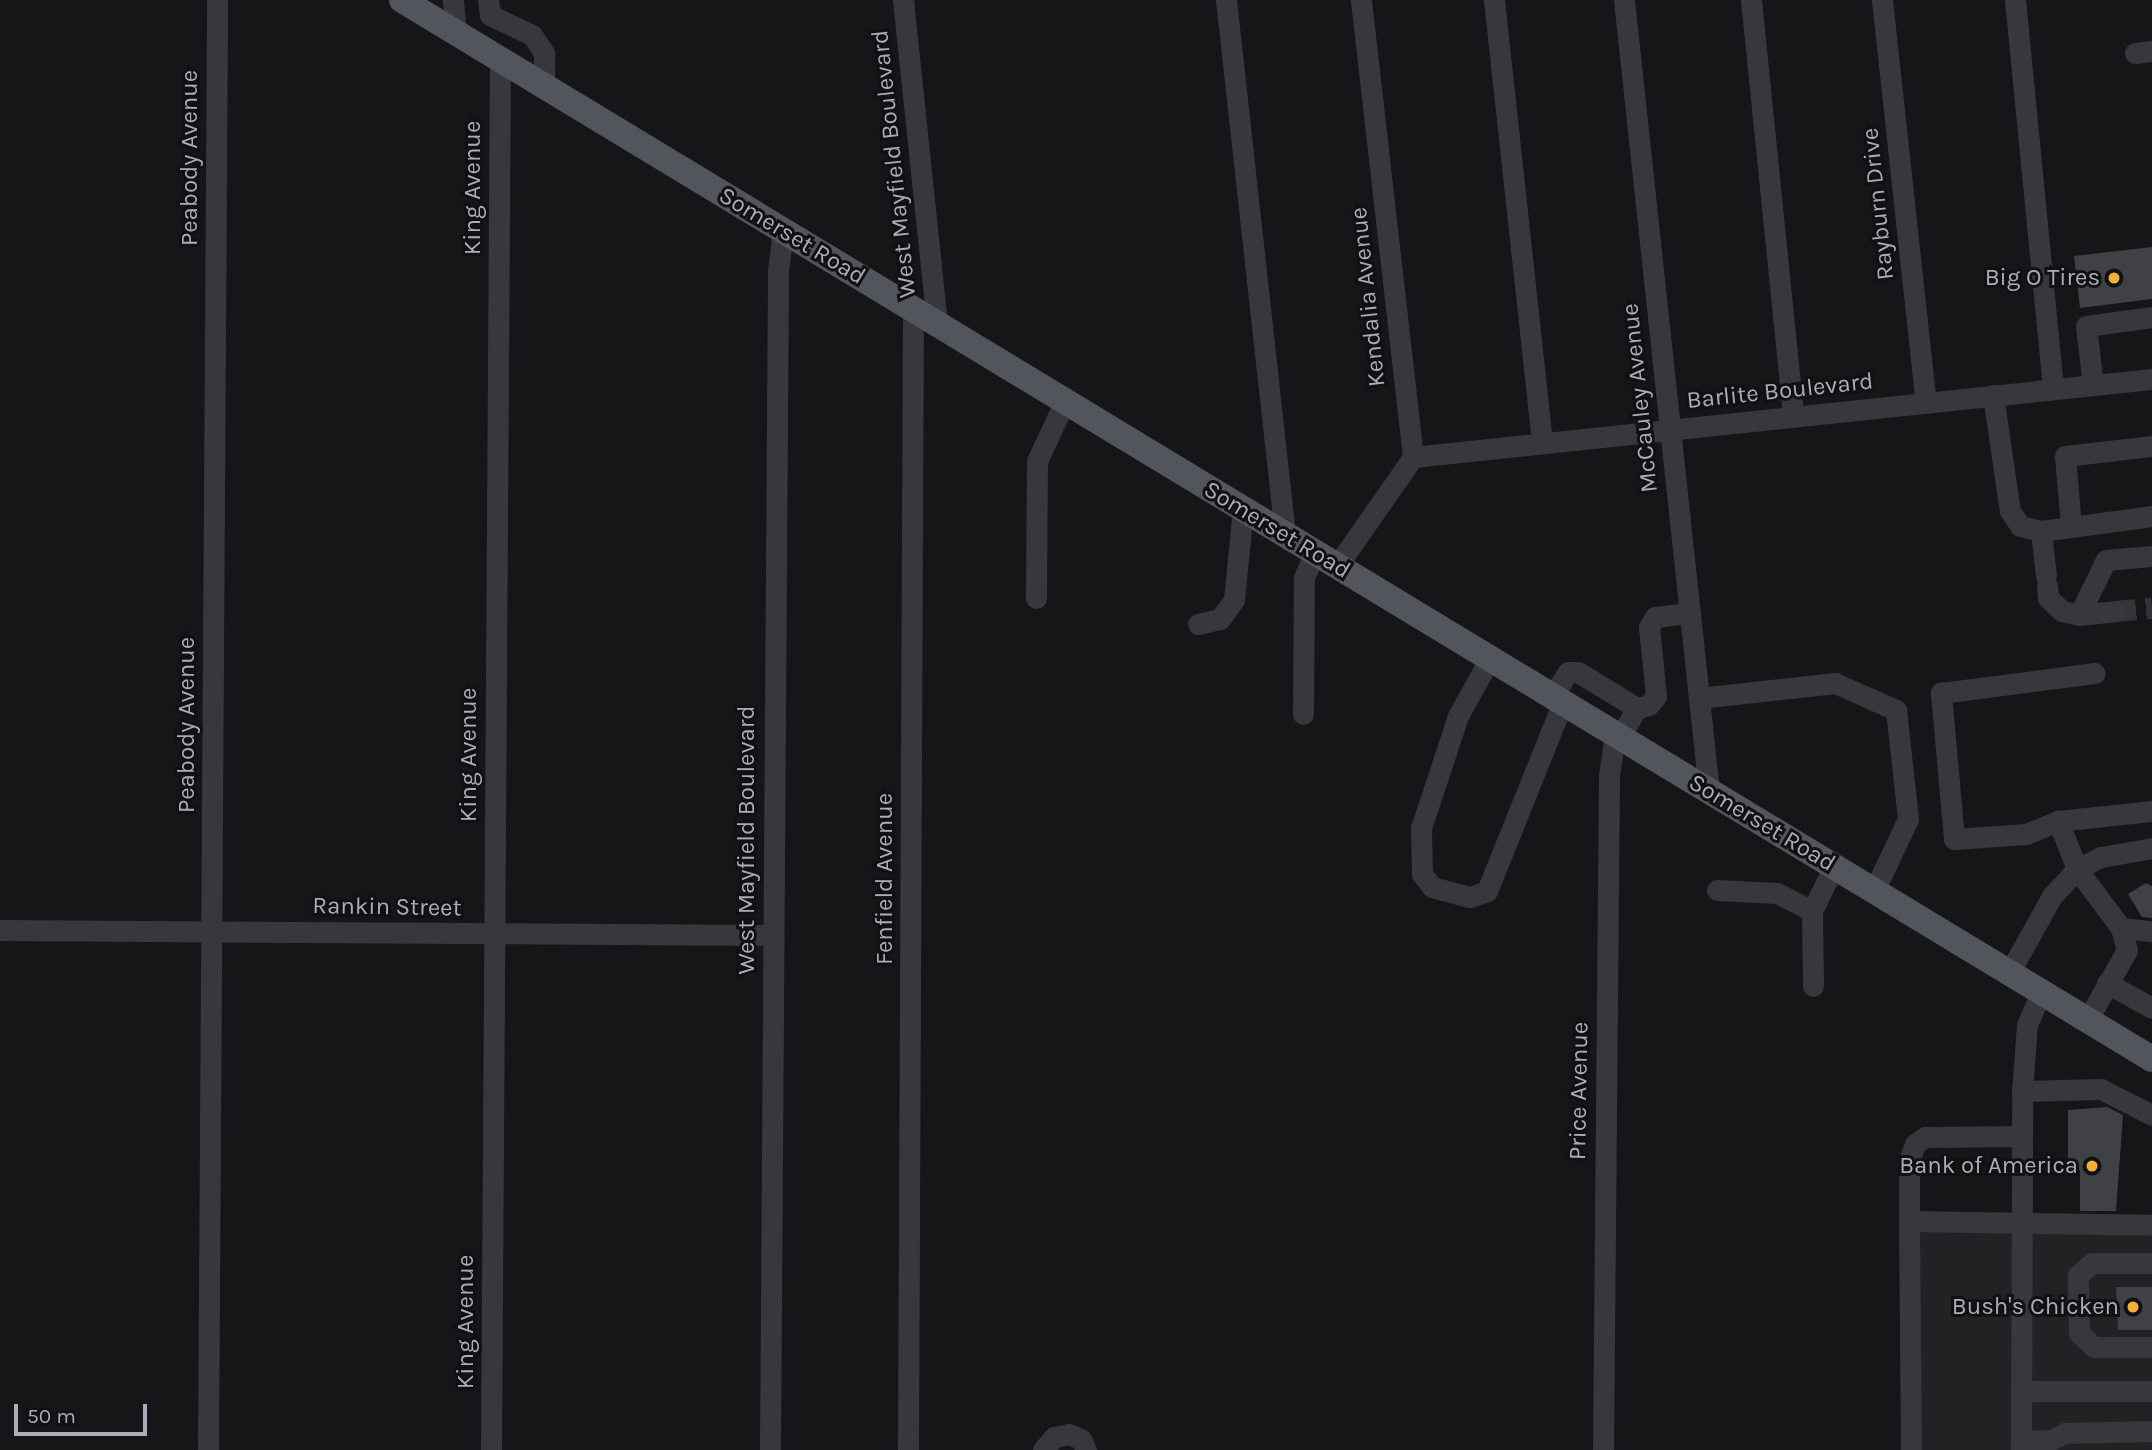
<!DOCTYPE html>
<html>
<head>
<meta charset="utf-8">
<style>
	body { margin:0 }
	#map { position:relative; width:2152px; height:1450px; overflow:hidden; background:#161618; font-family:Karla,sans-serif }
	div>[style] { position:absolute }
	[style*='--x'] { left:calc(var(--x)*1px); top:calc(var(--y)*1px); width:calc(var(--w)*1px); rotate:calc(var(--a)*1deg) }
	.built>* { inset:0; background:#222225 }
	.building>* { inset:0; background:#404145 }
	.minor-tunnel>* { height:21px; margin-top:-10.5px; transform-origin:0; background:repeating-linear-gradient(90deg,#333438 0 21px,transparent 0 31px) }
	.minor>* { height:21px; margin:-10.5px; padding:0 10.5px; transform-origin:10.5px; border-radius:10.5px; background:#37383d }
	.major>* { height:26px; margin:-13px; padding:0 13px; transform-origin:13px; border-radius:13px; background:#53555c }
	.dots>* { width:19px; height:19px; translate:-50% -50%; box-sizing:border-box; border:4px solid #111113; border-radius:50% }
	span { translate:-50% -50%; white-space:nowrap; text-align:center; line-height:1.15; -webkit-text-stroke:6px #111113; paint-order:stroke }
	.street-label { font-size:24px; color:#a8adb8 }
	.poi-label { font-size:24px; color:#a8adb8 }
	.right { translate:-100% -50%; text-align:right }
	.scale { position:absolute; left:14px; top:1404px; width:133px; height:32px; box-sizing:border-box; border:4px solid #a8adb8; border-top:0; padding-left:9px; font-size:21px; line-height:24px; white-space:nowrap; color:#a8adb8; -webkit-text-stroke:5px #111113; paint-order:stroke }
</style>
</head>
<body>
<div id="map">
	<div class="built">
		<div style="clip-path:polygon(1901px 1229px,2152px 1230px,2152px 1450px,1907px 1450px)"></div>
	</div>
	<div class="building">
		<div style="clip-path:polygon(2152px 247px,2152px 299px,2080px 308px,2074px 256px)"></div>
		<div style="clip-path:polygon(2146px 883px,2152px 886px,2152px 918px,2142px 917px,2128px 894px)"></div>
		<div style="clip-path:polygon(2107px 1107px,2123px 1115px,2116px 1211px,2080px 1211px,2080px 1170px,2068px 1170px,2068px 1110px)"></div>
		<div style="clip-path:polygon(2116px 1287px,2152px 1287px,2152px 1330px,2118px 1330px)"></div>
	</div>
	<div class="minor-tunnel">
		<div style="--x:2115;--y:611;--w:37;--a:-5"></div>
	</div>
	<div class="minor">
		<div style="--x:453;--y:0;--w:33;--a:85"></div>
		<div style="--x:488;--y:0;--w:15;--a:82"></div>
		<div style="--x:490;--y:15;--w:47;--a:25.5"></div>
		<div style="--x:532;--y:35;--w:22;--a:56"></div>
		<div style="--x:544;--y:53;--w:33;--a:90"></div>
		<div style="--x:903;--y:0;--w:325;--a:84"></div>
		<div style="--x:1226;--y:0;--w:537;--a:83.7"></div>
		<div style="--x:1494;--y:0;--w:445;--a:83.8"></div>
		<div style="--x:1624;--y:0;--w:796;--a:83.87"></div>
		<div style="--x:1751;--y:0;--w:418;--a:84.2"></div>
		<div style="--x:1882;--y:0;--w:404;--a:83.8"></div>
		<div style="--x:2015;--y:0;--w:391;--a:84.4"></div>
		<div style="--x:2135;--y:53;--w:17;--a:-7"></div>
		<div style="--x:2093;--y:385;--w:59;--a:-96.8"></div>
		<div style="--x:2086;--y:326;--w:67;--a:-7.8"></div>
		<div style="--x:1993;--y:395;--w:117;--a:81.7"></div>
		<div style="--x:2010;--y:511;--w:18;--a:56"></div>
		<div style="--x:2020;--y:526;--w:22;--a:13"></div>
		<div style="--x:2041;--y:531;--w:112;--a:-7.7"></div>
		<div style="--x:1413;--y:457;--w:743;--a:-6.03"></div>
		<div style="--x:2071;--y:526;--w:70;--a:-94.9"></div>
		<div style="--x:2065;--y:456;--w:88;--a:-6.6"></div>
		<div style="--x:2041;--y:531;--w:45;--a:83.7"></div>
		<div style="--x:1337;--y:566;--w:133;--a:-55.1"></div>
		<div style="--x:1413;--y:457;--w:460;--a:-96.5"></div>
		<div style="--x:2047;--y:586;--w:12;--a:85"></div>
		<div style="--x:2048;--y:598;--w:19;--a:43"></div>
		<div style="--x:2062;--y:611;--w:17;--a:13"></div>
		<div style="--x:2079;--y:615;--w:36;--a:-6"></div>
		<div style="--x:1036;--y:598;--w:137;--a:-89.6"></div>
		<div style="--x:1037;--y:461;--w:66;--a:-65"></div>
		<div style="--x:2079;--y:615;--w:61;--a:-63.9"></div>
		<div style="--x:2106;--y:560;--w:46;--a:-5"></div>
		<div style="--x:1198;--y:624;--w:23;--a:-13"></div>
		<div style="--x:1220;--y:619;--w:24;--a:-54"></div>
		<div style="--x:1234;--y:600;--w:91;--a:-84.4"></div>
		<div style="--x:1490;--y:658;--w:66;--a:118.9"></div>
		<div style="--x:1458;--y:716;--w:118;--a:108.3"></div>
		<div style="--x:1421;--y:828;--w:46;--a:88.8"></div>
		<div style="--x:1422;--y:874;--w:16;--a:52"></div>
		<div style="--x:1432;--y:887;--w:39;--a:15"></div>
		<div style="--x:1470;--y:897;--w:18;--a:-19"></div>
		<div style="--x:1487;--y:891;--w:204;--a:-68.1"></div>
		<div style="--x:1552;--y:696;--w:29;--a:-56"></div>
		<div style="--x:1568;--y:672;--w:10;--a:0"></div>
		<div style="--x:1578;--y:672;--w:69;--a:31.4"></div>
		<div style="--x:1699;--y:698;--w:137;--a:-6.3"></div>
		<div style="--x:1835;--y:683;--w:67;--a:23.9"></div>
		<div style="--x:1896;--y:710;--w:110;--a:83.7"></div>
		<div style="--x:1908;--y:819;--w:80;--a:115.3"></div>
		<div style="--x:1303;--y:714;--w:136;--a:-89.6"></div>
		<div style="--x:1304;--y:578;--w:28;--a:-67"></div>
		<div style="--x:1620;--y:737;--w:34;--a:-60"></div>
		<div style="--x:1637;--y:708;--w:12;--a:-14"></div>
		<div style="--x:1649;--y:705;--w:11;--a:-52"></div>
		<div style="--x:1656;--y:696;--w:69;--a:-95.8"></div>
		<div style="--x:1649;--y:627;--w:12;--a:-59"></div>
		<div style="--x:1655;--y:617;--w:35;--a:-7"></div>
		<div style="--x:2058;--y:821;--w:35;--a:158"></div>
		<div style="--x:2026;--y:834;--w:72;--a:176"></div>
		<div style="--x:1954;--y:839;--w:147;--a:-95.1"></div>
		<div style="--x:1941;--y:693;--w:155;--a:-7.4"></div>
		<div style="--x:1717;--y:890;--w:60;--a:2.9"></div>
		<div style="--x:1777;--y:893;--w:39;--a:27"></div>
		<div style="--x:2121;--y:928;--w:31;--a:6"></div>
		<div style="--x:0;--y:930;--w:773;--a:0.37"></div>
		<div style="--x:2009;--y:973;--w:88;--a:-60.8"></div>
		<div style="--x:2052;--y:896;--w:37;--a:-47"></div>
		<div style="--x:2077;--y:869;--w:27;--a:-27"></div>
		<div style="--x:2101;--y:857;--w:52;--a:-10"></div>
		<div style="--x:2107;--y:983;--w:51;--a:29.1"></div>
		<div style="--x:1813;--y:986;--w:75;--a:-90.8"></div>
		<div style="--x:1812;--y:911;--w:50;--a:-63.9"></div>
		<div style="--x:2088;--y:1019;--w:79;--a:-60.5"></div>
		<div style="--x:2127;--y:950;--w:23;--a:-105"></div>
		<div style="--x:2121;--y:928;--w:74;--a:-126.7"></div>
		<div style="--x:2077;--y:869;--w:52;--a:-111.6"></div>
		<div style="--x:2058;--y:821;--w:95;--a:-6.1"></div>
		<div style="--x:2022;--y:1091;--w:66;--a:-85.7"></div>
		<div style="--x:2027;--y:1025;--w:36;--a:-67"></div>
		<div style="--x:1909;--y:1221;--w:60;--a:-90"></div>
		<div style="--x:1909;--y:1161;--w:18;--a:-71"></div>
		<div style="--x:1915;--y:1144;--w:12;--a:-35"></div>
		<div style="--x:1925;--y:1137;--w:97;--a:-0.6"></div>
		<div style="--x:2152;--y:1263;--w:60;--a:180"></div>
		<div style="--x:2092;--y:1263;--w:18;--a:139"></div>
		<div style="--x:2078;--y:1275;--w:58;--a:89"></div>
		<div style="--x:2079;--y:1333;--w:21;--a:43"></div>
		<div style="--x:2094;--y:1347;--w:58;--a:0"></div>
		<div style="--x:2021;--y:1391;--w:131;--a:0"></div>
		<div style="--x:2021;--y:1441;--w:30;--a:-2"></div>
		<div style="--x:2051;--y:1440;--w:16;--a:-27"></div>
		<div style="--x:2065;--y:1433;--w:87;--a:-1.3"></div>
		<div style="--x:208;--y:1450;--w:1450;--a:-89.64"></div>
		<div style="--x:491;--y:1450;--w:1390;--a:-89.63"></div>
		<div style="--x:770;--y:1450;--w:1179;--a:-89.61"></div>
		<div style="--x:778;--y:271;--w:40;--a:-82.9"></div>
		<div style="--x:908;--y:1450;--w:1141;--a:-89.75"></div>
		<div style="--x:1043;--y:1450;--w:17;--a:-50"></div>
		<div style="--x:1054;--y:1437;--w:15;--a:-11"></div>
		<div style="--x:1069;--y:1434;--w:13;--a:23"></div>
		<div style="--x:1081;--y:1439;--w:12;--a:66"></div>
		<div style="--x:1603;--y:1450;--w:674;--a:-89.49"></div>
		<div style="--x:1609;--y:776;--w:42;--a:-81.9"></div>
		<div style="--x:1911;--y:1450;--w:229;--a:-90.5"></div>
		<div style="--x:1909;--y:1221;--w:243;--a:0.9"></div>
		<div style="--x:2021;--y:1450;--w:359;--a:-89.8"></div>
		<div style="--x:2022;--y:1091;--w:79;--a:-1.5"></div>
		<div style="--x:2101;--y:1089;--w:57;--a:27"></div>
	</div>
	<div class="major">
		<div style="--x:402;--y:0;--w:2045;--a:31.18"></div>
	</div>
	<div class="dots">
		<div style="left:2114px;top:278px;background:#f2b134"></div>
		<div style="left:2092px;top:1166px;background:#f2b134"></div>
		<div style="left:2133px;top:1307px;background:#f2b134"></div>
	</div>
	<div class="street-label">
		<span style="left:190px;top:158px;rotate:-90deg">Peabody Avenue</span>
		<span style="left:894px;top:164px;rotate:-96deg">West Mayfield Boulevard</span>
		<span style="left:473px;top:188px;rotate:-90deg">King Avenue</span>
		<span style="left:1878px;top:204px;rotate:-96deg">Rayburn Drive</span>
		<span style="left:792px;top:236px;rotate:31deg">Somerset Road</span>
		<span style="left:1368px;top:297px;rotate:-96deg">Kendalia Avenue</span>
		<span style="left:1780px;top:391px;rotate:-6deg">Barlite Boulevard</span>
		<span style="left:1640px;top:398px;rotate:-96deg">McCauley Avenue</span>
		<span style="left:1277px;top:530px;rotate:31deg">Somerset Road</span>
		<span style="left:187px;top:725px;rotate:-90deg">Peabody Avenue</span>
		<span style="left:469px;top:755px;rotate:-90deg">King Avenue</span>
		<span style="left:1762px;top:823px;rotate:31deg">Somerset Road</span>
		<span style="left:747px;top:840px;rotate:-90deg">West Mayfield Boulevard</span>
		<span style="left:885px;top:879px;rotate:-90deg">Fenfield Avenue</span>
		<span style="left:387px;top:907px;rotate:1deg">Rankin Street</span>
		<span style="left:1579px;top:1091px;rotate:-89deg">Price Avenue</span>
		<span style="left:466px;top:1322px;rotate:-90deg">King Avenue</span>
	</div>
	<div class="poi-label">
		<span class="right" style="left:2100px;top:278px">Big O Tires</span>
		<span class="right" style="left:2078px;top:1166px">Bank of America</span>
		<span class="right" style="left:2119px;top:1307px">Bush's Chicken</span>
	</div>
	<div class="scale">50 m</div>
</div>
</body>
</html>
